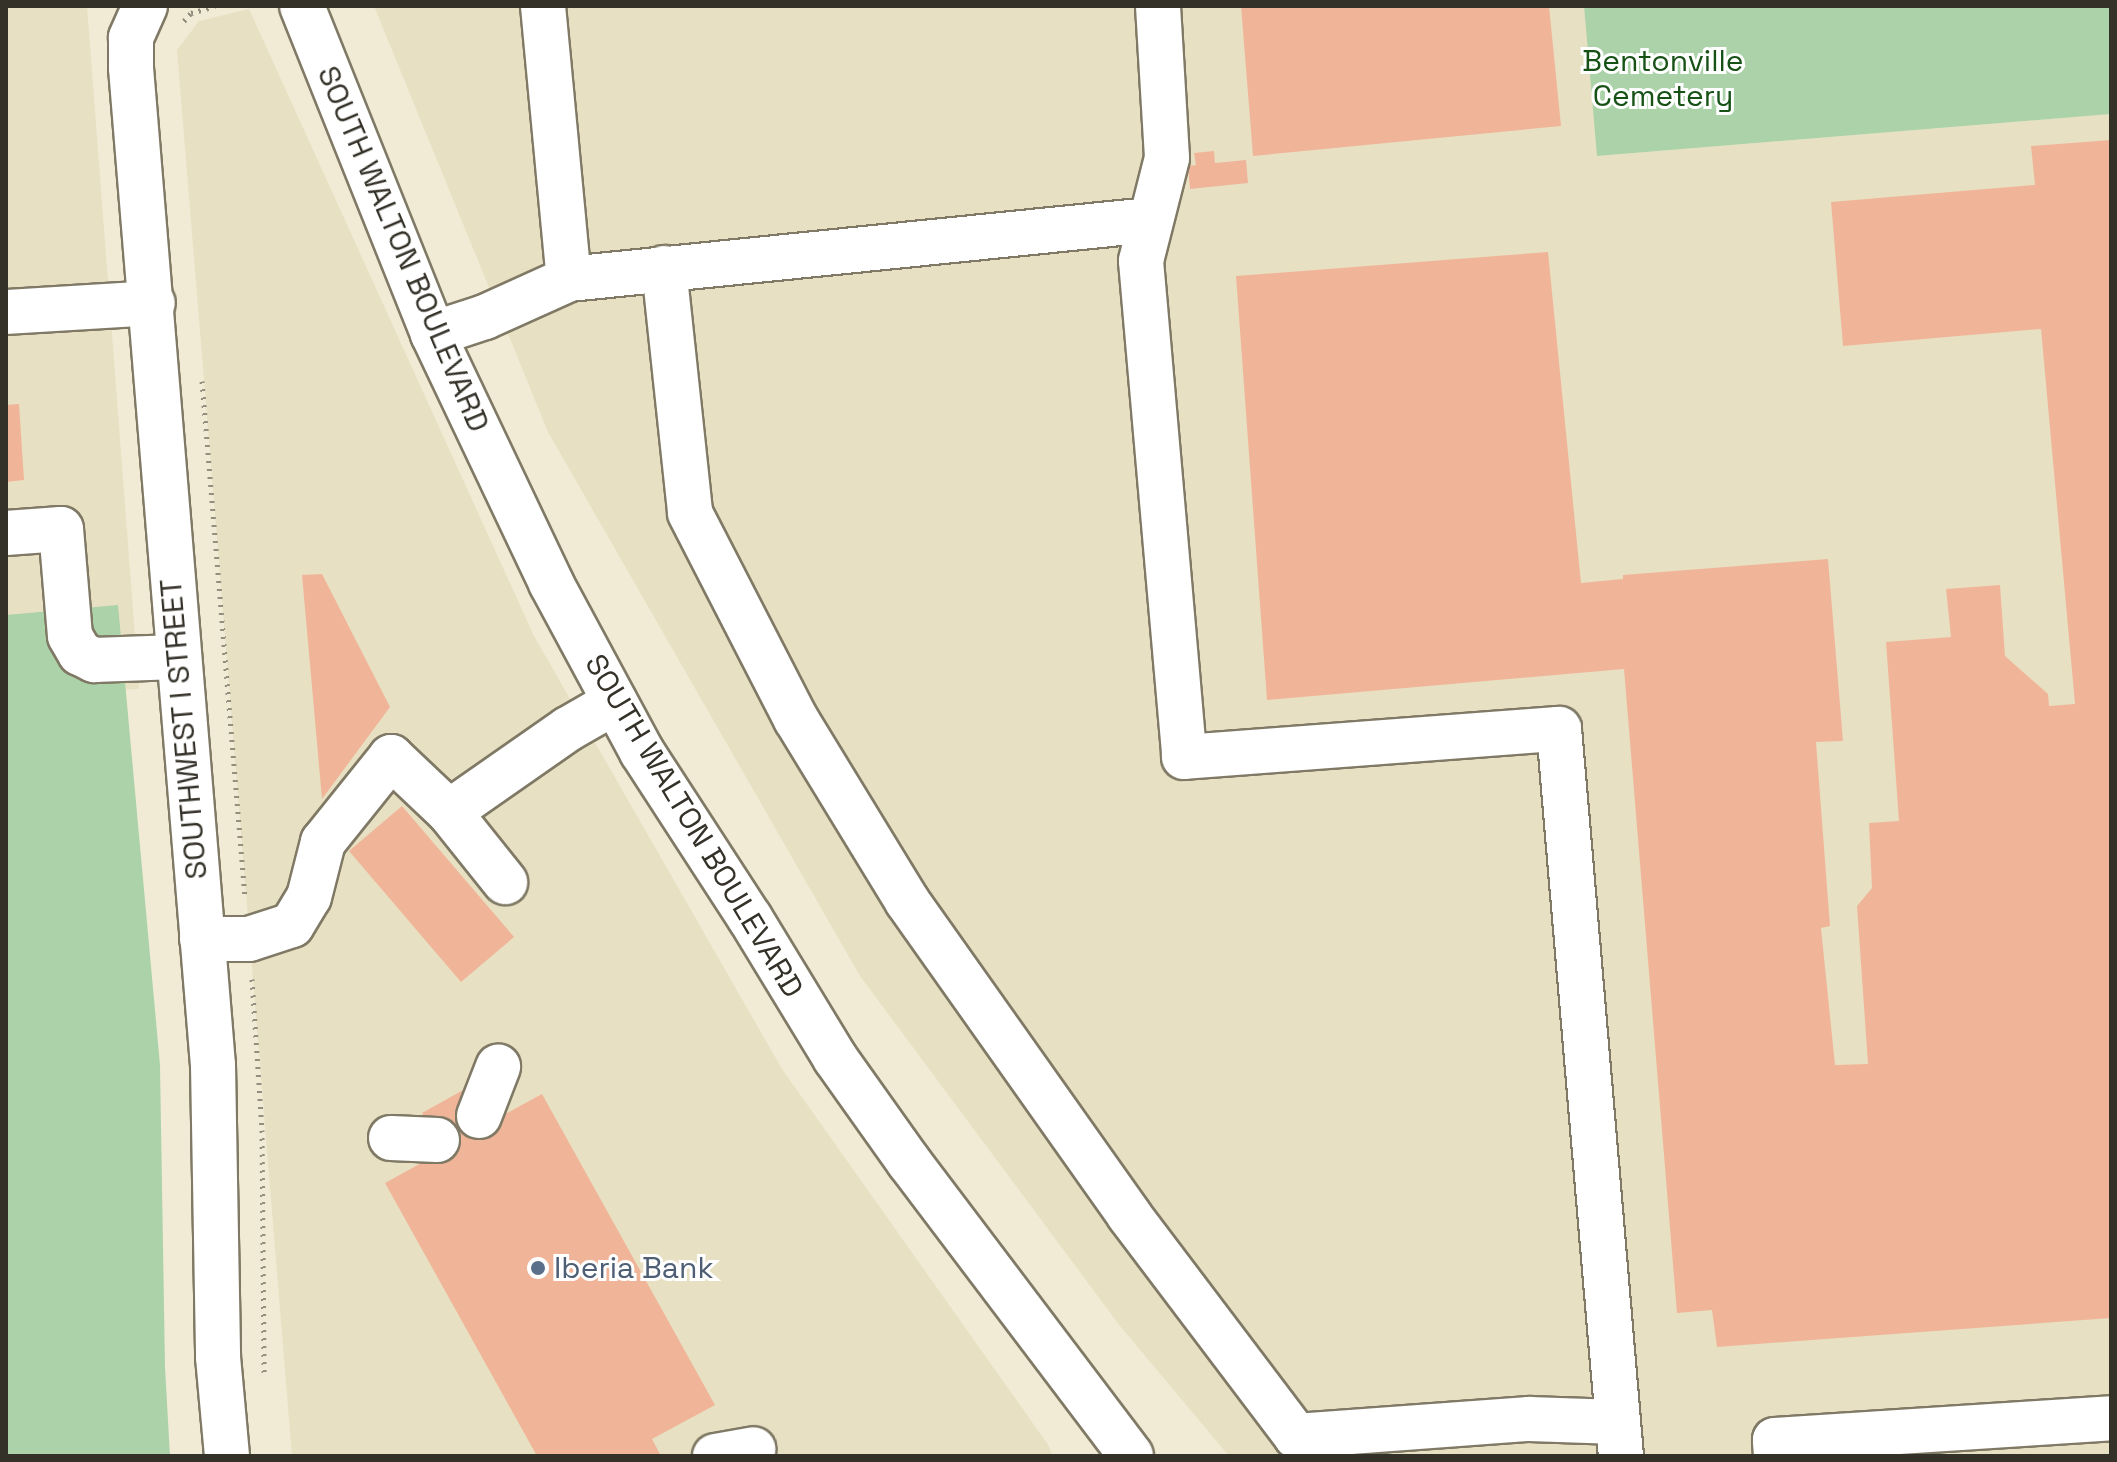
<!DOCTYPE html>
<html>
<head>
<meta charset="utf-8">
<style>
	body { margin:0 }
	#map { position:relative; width:2117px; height:1462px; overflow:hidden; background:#f1ebd5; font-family:"Space Grotesk",sans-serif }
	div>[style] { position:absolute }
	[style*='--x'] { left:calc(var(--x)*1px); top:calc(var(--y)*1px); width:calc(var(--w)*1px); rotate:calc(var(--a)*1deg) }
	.built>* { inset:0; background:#e8e0c3 }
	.green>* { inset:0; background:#acd2a9 }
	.building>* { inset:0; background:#f0b599 }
	.path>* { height:5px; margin-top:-2.5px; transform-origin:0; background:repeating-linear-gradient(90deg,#938f7f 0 2px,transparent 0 8px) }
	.roads { filter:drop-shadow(2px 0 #7f7965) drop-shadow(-2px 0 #7f7965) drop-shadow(0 2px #7f7965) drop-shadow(0 -2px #7f7965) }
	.minor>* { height:44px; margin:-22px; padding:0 22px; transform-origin:22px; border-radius:22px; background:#fff }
	.major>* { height:44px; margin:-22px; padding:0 22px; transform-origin:22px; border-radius:22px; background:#fff }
	.dots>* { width:22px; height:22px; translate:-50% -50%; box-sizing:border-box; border:4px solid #fff; border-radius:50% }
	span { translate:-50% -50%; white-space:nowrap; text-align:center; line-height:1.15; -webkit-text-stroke:6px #fff; paint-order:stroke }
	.park-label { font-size:30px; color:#165115 }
	.street-label { font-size:30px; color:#333128 }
	.service-label { font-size:30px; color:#4e5e75 }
	.left { translate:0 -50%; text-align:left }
	.frame { position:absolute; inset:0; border:8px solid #333128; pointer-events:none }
</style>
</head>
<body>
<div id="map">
	<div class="built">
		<div style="clip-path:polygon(6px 6px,87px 6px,139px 689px,25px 692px,6px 622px)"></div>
		<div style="clip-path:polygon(374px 6px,1584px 6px,1598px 156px,2111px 114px,2111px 1456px,1229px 1456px,1120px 1326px,860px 976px,548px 432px)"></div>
		<div style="clip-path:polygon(249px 9px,534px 636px,782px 1069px,1049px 1446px,1052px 1456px,292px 1456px,177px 50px,199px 21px)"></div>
	</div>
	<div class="green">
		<div style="clip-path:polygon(1584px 6px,2111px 6px,2111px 114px,1597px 156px)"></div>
		<div style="clip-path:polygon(118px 605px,160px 1065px,165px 1367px,170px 1456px,6px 1456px,6px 615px)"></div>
	</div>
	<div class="building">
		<div style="clip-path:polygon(1241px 6px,1549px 6px,1561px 126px,1253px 156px)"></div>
		<div style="clip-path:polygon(2111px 140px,2111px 1318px,1717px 1347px,1712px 1310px,1677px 1313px,1624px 669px,1267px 700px,1236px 276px,1548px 252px,1581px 583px,1623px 579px,1623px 575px,1828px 559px,1843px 741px,1816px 742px,1830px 926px,1821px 928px,1835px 1065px,1868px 1064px,1857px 906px,1872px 888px,1869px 823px,1899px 821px,1886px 642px,1951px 637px,1946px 589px,2000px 585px,2005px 656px,2048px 694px,2049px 706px,2075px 704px,2041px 329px,1843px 346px,1831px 202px,2035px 185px,2031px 146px)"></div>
		<div style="clip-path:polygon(1214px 151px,1215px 163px,1246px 160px,1248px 183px,1190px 189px,1188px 166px,1196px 165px,1194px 153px)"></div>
		<div style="clip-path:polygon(19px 404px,24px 480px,6px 482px,6px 405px)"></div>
		<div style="clip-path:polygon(322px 574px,390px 707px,322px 799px,302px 575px)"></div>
		<div style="clip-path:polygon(402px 806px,514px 937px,461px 982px,349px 851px)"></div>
		<div style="clip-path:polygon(465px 1089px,485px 1125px,542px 1094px,715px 1405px,652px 1439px,661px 1456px,537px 1456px,385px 1183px,443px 1151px,422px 1113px)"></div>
	</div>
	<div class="path">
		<div style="--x:184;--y:21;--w:11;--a:-49"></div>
		<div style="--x:191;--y:13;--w:25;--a:-16"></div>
		<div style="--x:202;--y:381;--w:518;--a:85.24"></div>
		<div style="--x:252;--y:979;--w:151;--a:86.2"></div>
		<div style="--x:262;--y:1130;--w:246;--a:89.5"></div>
	</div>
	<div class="roads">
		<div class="minor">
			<div style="--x:543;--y:6;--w:274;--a:84.6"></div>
			<div style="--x:1158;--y:6;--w:152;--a:86.6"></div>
			<div style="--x:1167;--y:158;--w:106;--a:104.2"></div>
			<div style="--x:1141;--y:261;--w:498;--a:85"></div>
			<div style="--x:1184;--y:757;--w:376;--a:-4.3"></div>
			<div style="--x:1559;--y:729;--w:730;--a:85.13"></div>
			<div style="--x:664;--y:268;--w:246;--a:83.9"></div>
			<div style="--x:690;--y:513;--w:232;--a:62.8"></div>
			<div style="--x:796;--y:719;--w:213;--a:58.6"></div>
			<div style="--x:907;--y:901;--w:385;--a:54.7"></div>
			<div style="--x:1129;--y:1215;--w:277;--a:52.9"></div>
			<div style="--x:1296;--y:1436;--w:234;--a:-4.2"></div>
			<div style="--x:1529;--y:1419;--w:89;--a:1.9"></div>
			<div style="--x:6;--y:312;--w:147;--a:-3.5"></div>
			<div style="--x:433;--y:334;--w:55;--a:-18.1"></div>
			<div style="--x:485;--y:317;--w:92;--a:-24.3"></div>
			<div style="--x:569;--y:279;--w:584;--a:-5.8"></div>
			<div style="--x:6;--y:533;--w:55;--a:-4.2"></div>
			<div style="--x:61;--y:529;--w:107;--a:85.2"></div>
			<div style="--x:70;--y:636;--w:20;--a:60"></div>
			<div style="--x:80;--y:653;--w:16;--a:27"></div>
			<div style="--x:94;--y:660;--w:83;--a:-2.1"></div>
			<div style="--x:449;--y:812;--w:90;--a:51.3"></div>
			<div style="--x:202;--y:939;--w:47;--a:0"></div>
			<div style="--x:249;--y:939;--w:45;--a:-18"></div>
			<div style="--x:292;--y:925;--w:33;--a:-59"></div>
			<div style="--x:309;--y:897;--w:57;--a:-75.7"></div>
			<div style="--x:323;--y:842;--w:109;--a:-51.3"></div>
			<div style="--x:391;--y:757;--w:80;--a:43.5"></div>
			<div style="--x:449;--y:812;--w:145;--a:-34.9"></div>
			<div style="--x:568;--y:729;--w:54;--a:-29.9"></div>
			<div style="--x:479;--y:1116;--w:53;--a:-68.8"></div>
			<div style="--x:391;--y:1138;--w:46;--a:2.5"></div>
			<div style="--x:715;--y:1456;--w:39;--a:-10"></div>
			<div style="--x:1776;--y:1456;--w:16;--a:-94"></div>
			<div style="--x:1775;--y:1440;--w:337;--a:-3.7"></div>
		</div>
		<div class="major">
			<div style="--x:145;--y:6;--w:35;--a:114"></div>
			<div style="--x:131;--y:38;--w:30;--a:90"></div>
			<div style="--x:131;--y:68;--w:1000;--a:85.3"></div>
			<div style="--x:213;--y:1065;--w:292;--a:89"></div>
			<div style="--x:218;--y:1357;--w:99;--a:84.8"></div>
			<div style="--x:302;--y:6;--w:353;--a:68.2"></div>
			<div style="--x:433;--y:334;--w:276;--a:64.6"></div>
			<div style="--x:551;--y:583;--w:192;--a:61.7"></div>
			<div style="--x:642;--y:752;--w:198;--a:57"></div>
			<div style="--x:750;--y:918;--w:164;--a:58.7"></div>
			<div style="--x:835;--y:1058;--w:128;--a:54.6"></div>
			<div style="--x:909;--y:1162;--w:368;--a:52.9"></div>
		</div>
	</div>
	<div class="dots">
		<div style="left:538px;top:1268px;background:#5c6f8a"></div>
	</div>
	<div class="park-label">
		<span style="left:1663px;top:78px">Bentonville<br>Cemetery</span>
	</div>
	<div class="street-label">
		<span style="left:403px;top:249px;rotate:67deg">SOUTH WALTON BOULEVARD</span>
		<span style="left:184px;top:729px;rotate:-95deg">SOUTHWEST I STREET</span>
		<span style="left:694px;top:826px;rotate:59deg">SOUTH WALTON BOULEVARD</span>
	</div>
	<div class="service-label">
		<span class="left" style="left:554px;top:1268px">Iberia Bank</span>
	</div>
	<div class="frame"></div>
</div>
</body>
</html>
